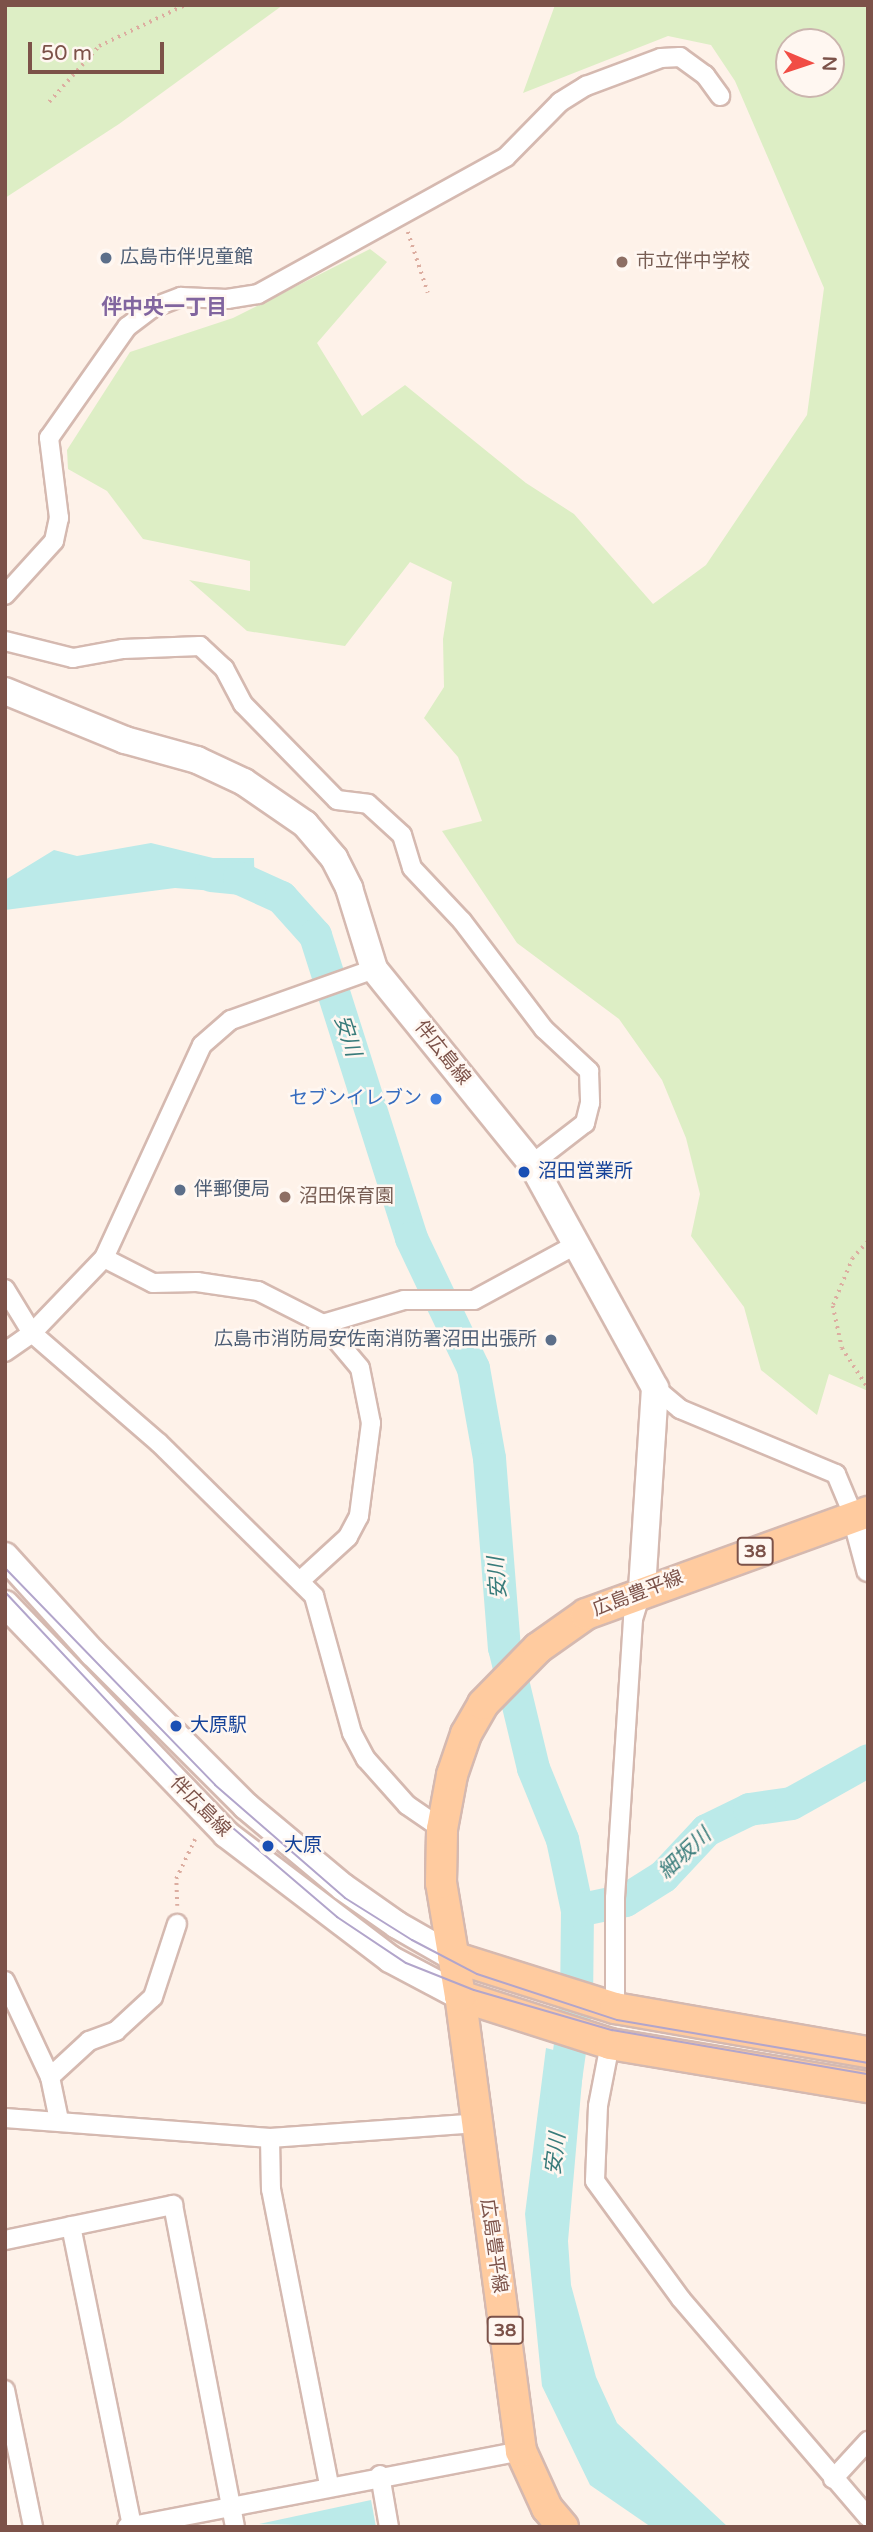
<!DOCTYPE html>
<html>
<head>
<meta charset="utf-8">
<style>
	body { margin:0 }
	#map { position:relative; width:873px; height:2532px; overflow:hidden; background:#fef2e9; font-family:"Varela Round","Noto Sans JP",sans-serif }
	div>[style] { position:absolute }
	[style*='--x'] { left:calc(var(--x)*1px); top:calc(var(--y)*1px); width:calc(var(--w)*1px); rotate:calc(var(--a)*1deg) }
	.green>* { inset:0; background:#ddeec5 }
	.water>* { inset:0; background:#bbeae9 }
	.river>* { height:33px; margin:-16.5px; padding:0 16.5px; transform-origin:16.5px; border-radius:16.5px; background:#bbeae9 }
	.path>* { height:3.5px; margin-top:-1.75px; transform-origin:0; background:repeating-linear-gradient(90deg,#dcada0 0 2px,transparent 0 7px) }
	.roads { filter:drop-shadow(2px 0 #d5b9b0) drop-shadow(-2px 0 #d5b9b0) drop-shadow(0 2px #d5b9b0) drop-shadow(0 -2px #d5b9b0) }
	.minor>* { height:18px; margin:-9px; padding:0 9px; transform-origin:9px; border-radius:9px; background:#fff }
	.tertiary>* { height:23px; margin:-11.5px; padding:0 11.5px; transform-origin:11.5px; border-radius:11.5px; background:#fff }
	.secondary>* { height:26px; margin:-13px; padding:0 13px; transform-origin:13px; border-radius:13px; background:#fff }
	.primary>* { height:30px; margin:-15px; padding:0 15px; transform-origin:15px; border-radius:15px; background:#ffcb9f }
	.tram>* { height:2px; margin:-1px; padding:0 1px; transform-origin:1px; border-radius:1px; background:#b2a5cb }
	.dots>* { width:19px; height:19px; translate:-50% -50%; box-sizing:border-box; border:4px solid #fff7f1; border-radius:50% }
	span { translate:-50% -50%; white-space:nowrap; text-align:center; line-height:1.15; -webkit-text-stroke:5px #fff7f1; paint-order:stroke }
	.shield-label span { padding:2px 5px; background:#fff7f1; border:2px solid; border-radius:5px; -webkit-text-stroke-width:0 }
	.shield-label { font-size:18px; color:#7c5249; font-weight:700 }
	.service-label { font-size:19px; color:#4e5e75 }
	.left { translate:0 -50%; text-align:left }
	.right { translate:-100% -50%; text-align:right }
	.education-label { font-size:19px; color:#785e54 }
	.street-label { font-size:19px; color:#7c5249 }
	.shop-label { font-size:19px; color:#366cbe }
	.transit-label { font-size:19px; color:#164399 }
	.neighbourhood-label { font-size:21px; color:#81659f; font-weight:700 }
	.water-label { font-size:21px; color:#387b7a; font-style:italic }
	.frame { position:absolute; inset:0; border:7px solid #7c5249; pointer-events:none }
	.north { position:absolute; left:775px; top:28px; width:70px; height:70px; box-sizing:border-box; background:#fff7f1; border:2px solid #cbb5ae; border-radius:50%; rotate:92deg; font-size:19px; font-weight:700; line-height:28px; text-align:center; color:#7c5249 }
	.north::after { content:''; display:block; margin:auto; width:24px; height:32px; background:#f14d45; clip-path:polygon(50% 0,100% 100%,50% 72%,0 100%) }
	.scale { position:absolute; left:28px; top:42px; width:136px; height:32px; box-sizing:border-box; border:4px solid #7c5249; border-top:0; padding-left:9px; font-size:21px; line-height:24px; white-space:nowrap; color:#7c5249; -webkit-text-stroke:5px #fff7f1; paint-order:stroke }
</style>
</head>
<body>
<div id="map">
	<div class="green">
		<div style="clip-path:polygon(5px 5px,283px 5px,119px 124px,5px 198px)"></div>
		<div style="clip-path:polygon(evenodd,555px 5px,868px 5px,868px 1391px,829px 1374px,817px 1415px,761px 1370px,744px 1307px,691px 1236px,700px 1194px,686px 1138px,662px 1080px,619px 1019px,517px 943px,442px 831px,482px 821px,458px 757px,424px 718px,444px 687px,443px 639px,452px 582px,410px 562px,345px 646px,247px 631px,189px 580px,250px 591px,250px 561px,143px 539px,107px 491px,68px 469px,67px 450px,130px 352px,233px 318px,370px 249px,387px 262px,317px 343px,362px 416px,405px 385px,526px 483px,574px 514px,653px 604px,706px 565px,807px 415px,824px 288px,735px 81px,711px 45px,668px 36px,523px 93px,555px 5px,789px 42px,831px 42px,831px 84px,789px 84px,789px 42px)"></div>
	</div>
	<div class="water">
		<div style="clip-path:polygon(151px 843px,213px 858px,254px 858px,255px 894px,175px 888px,5px 910px,5px 880px,54px 850px,77px 856px)"></div>
		<div style="clip-path:polygon(546px 2048px,584px 2058px,568px 2241px,571px 2285px,596px 2377px,617px 2423px,728px 2527px,651px 2527px,590px 2485px,542px 2386px,525px 2214px)"></div>
		<div style="clip-path:polygon(371px 2500px,376px 2527px,259px 2524px)"></div>
	</div>
	<div class="river">
		<div style="--x:211;--y:875;--w:28;--a:6"></div>
		<div style="--x:239;--y:878;--w:46;--a:24.3"></div>
		<div style="--x:281;--y:897;--w:51;--a:48.2"></div>
		<div style="--x:315;--y:935;--w:318;--a:72.4"></div>
		<div style="--x:411;--y:1238;--w:144;--a:64.5"></div>
		<div style="--x:473;--y:1368;--w:91;--a:79.9"></div>
		<div style="--x:489;--y:1458;--w:190;--a:85.5"></div>
		<div style="--x:504;--y:1647;--w:124;--a:76.5"></div>
		<div style="--x:533;--y:1768;--w:77;--a:67.8"></div>
		<div style="--x:562;--y:1839;--w:73;--a:78.1"></div>
		<div style="--x:577;--y:1910;--w:92;--a:90.6"></div>
		<div style="--x:576;--y:2002;--w:99;--a:98.1"></div>
		<div style="--x:577;--y:1910;--w:49;--a:-11.8"></div>
		<div style="--x:625;--y:1900;--w:45;--a:-32.3"></div>
		<div style="--x:663;--y:1876;--w:63;--a:-46.9"></div>
		<div style="--x:706;--y:1830;--w:48;--a:-26"></div>
		<div style="--x:749;--y:1809;--w:42;--a:-8.1"></div>
		<div style="--x:791;--y:1803;--w:88;--a:-29.2"></div>
	</div>
	<div class="path">
		<div style="--x:49;--y:102;--w:75;--a:-48.2"></div>
		<div style="--x:99;--y:46;--w:95;--a:-25.5"></div>
		<div style="--x:408;--y:232;--w:64;--a:71.8"></div>
		<div style="--x:868;--y:1242;--w:22;--a:133"></div>
		<div style="--x:853;--y:1258;--w:52;--a:112.6"></div>
		<div style="--x:833;--y:1306;--w:43;--a:77.9"></div>
		<div style="--x:842;--y:1348;--w:48;--a:57"></div>
		<div style="--x:177;--y:1906;--w:27;--a:-92"></div>
		<div style="--x:176;--y:1879;--w:44;--a:-64.6"></div>
	</div>
	<div class="roads">
		<div class="minor">
			<div style="--x:5;--y:595;--w:73;--a:-47.8"></div>
			<div style="--x:54;--y:541;--w:24;--a:-78"></div>
			<div style="--x:59;--y:518;--w:81;--a:-97.1"></div>
			<div style="--x:49;--y:438;--w:136;--a:-54.9"></div>
			<div style="--x:127;--y:327;--w:31;--a:-37"></div>
			<div style="--x:152;--y:308;--w:31;--a:-21"></div>
			<div style="--x:181;--y:297;--w:46;--a:2.5"></div>
			<div style="--x:227;--y:299;--w:31;--a:-9"></div>
			<div style="--x:258;--y:294;--w:283;--a:-28.9"></div>
			<div style="--x:506;--y:157;--w:77;--a:-45.5"></div>
			<div style="--x:560;--y:102;--w:31;--a:-32"></div>
			<div style="--x:586;--y:86;--w:80;--a:-20.5"></div>
			<div style="--x:661;--y:58;--w:19;--a:-3"></div>
			<div style="--x:680;--y:57;--w:31;--a:36"></div>
			<div style="--x:705;--y:75;--w:26;--a:54"></div>
			<div style="--x:5;--y:641;--w:70;--a:14"></div>
			<div style="--x:73;--y:658;--w:51;--a:-10.2"></div>
			<div style="--x:123;--y:649;--w:77;--a:-2.2"></div>
			<div style="--x:200;--y:646;--w:33;--a:43"></div>
			<div style="--x:224;--y:668;--w:41;--a:62.2"></div>
			<div style="--x:243;--y:704;--w:134;--a:45.6"></div>
			<div style="--x:337;--y:800;--w:31;--a:7"></div>
			<div style="--x:368;--y:804;--w:46;--a:42.4"></div>
			<div style="--x:402;--y:835;--w:34;--a:73"></div>
			<div style="--x:412;--y:868;--w:73;--a:46.7"></div>
			<div style="--x:462;--y:921;--w:136;--a:52.8"></div>
			<div style="--x:544;--y:1029;--w:62;--a:43"></div>
			<div style="--x:589;--y:1071;--w:32;--a:88"></div>
			<div style="--x:590;--y:1103;--w:21;--a:104"></div>
			<div style="--x:585;--y:1123;--w:67;--a:142.3"></div>
			<div style="--x:104;--y:1258;--w:55;--a:27"></div>
			<div style="--x:153;--y:1283;--w:44;--a:-1.3"></div>
			<div style="--x:197;--y:1282;--w:62;--a:8.4"></div>
			<div style="--x:258;--y:1291;--w:73;--a:26.9"></div>
			<div style="--x:323;--y:1324;--w:57;--a:49.9"></div>
			<div style="--x:360;--y:1368;--w:56;--a:78.7"></div>
			<div style="--x:371;--y:1423;--w:94;--a:97.4"></div>
			<div style="--x:359;--y:1516;--w:24;--a:118"></div>
			<div style="--x:348;--y:1537;--w:64;--a:137.5"></div>
			<div style="--x:5;--y:1289;--w:52;--a:58.5"></div>
			<div style="--x:32;--y:1333;--w:168;--a:40.9"></div>
			<div style="--x:159;--y:1443;--w:218;--a:44.6"></div>
			<div style="--x:314;--y:1596;--w:142;--a:74.5"></div>
			<div style="--x:352;--y:1733;--w:30;--a:62"></div>
			<div style="--x:366;--y:1759;--w:62;--a:48.3"></div>
			<div style="--x:407;--y:1805;--w:42;--a:34.4"></div>
			<div style="--x:323;--y:1324;--w:84;--a:-16.5"></div>
			<div style="--x:404;--y:1300;--w:70;--a:0"></div>
			<div style="--x:474;--y:1300;--w:119;--a:-28.5"></div>
			<div style="--x:5;--y:1352;--w:33;--a:-35"></div>
			<div style="--x:32;--y:1333;--w:104;--a:-46.2"></div>
			<div style="--x:104;--y:1258;--w:234;--a:-65.3"></div>
			<div style="--x:202;--y:1045;--w:38;--a:-41"></div>
			<div style="--x:231;--y:1020;--w:152;--a:-19.6"></div>
			<div style="--x:655;--y:1388;--w:33;--a:40"></div>
			<div style="--x:680;--y:1409;--w:169;--a:22.6"></div>
			<div style="--x:836;--y:1474;--w:47;--a:67.3"></div>
			<div style="--x:5;--y:1981;--w:106;--a:64.9"></div>
			<div style="--x:50;--y:2077;--w:44;--a:78.2"></div>
			<div style="--x:615;--y:2008;--w:110;--a:-90"></div>
			<div style="--x:615;--y:1898;--w:280;--a:-86.3"></div>
			<div style="--x:633;--y:1619;--w:30;--a:-73"></div>
			<div style="--x:610;--y:2044;--w:63;--a:101"></div>
			<div style="--x:598;--y:2106;--w:75;--a:92.3"></div>
			<div style="--x:595;--y:2181;--w:146;--a:53.9"></div>
			<div style="--x:681;--y:2299;--w:287;--a:49.4"></div>
			<div style="--x:50;--y:2077;--w:53;--a:-42.7"></div>
			<div style="--x:89;--y:2041;--w:29;--a:-20"></div>
			<div style="--x:116;--y:2031;--w:50;--a:-42.6"></div>
			<div style="--x:153;--y:1997;--w:77;--a:-71.8"></div>
			<div style="--x:5;--y:2118;--w:266;--a:4.3"></div>
			<div style="--x:270;--y:2138;--w:208;--a:-4.1"></div>
			<div style="--x:270;--y:2138;--w:51;--a:88.9"></div>
			<div style="--x:271;--y:2189;--w:303;--a:78.9"></div>
			<div style="--x:71;--y:2226;--w:307;--a:78.5"></div>
			<div style="--x:5;--y:2240;--w:172;--a:-11.8"></div>
			<div style="--x:173;--y:2205;--w:328;--a:79.1"></div>
			<div style="--x:5;--y:2390;--w:140;--a:78.4"></div>
			<div style="--x:380;--y:2475;--w:53;--a:80.2"></div>
			<div style="--x:833;--y:2479;--w:52;--a:-47.4"></div>
			<div style="--x:127;--y:2527;--w:401;--a:-10.9"></div>
		</div>
		<div class="tertiary">
			<div style="--x:854;--y:1517;--w:54;--a:74.9"></div>
		</div>
		<div class="secondary">
			<div style="--x:5;--y:691;--w:130;--a:22.2"></div>
			<div style="--x:125;--y:740;--w:75;--a:15.5"></div>
			<div style="--x:197;--y:760;--w:52;--a:25.1"></div>
			<div style="--x:244;--y:782;--w:74;--a:34.5"></div>
			<div style="--x:305;--y:824;--w:45;--a:49.5"></div>
			<div style="--x:334;--y:858;--w:34;--a:63"></div>
			<div style="--x:349;--y:888;--w:85;--a:72.8"></div>
			<div style="--x:374;--y:969;--w:251;--a:51"></div>
			<div style="--x:532;--y:1164;--w:256;--a:61.2"></div>
			<div style="--x:655;--y:1388;--w:202;--a:93.7"></div>
			<div style="--x:5;--y:1556;--w:131;--a:47.8"></div>
			<div style="--x:93;--y:1653;--w:216;--a:45"></div>
			<div style="--x:246;--y:1806;--w:126;--a:39.9"></div>
			<div style="--x:343;--y:1887;--w:66;--a:35.1"></div>
			<div style="--x:397;--y:1925;--w:64;--a:29.7"></div>
			<div style="--x:5;--y:1604;--w:319;--a:46.1"></div>
			<div style="--x:226;--y:1834;--w:206;--a:37.3"></div>
			<div style="--x:390;--y:1959;--w:79;--a:27.9"></div>
		</div>
		<div class="primary">
			<div style="--x:453;--y:1957;--w:170;--a:17.5"></div>
			<div style="--x:615;--y:2008;--w:257;--a:9.9"></div>
			<div style="--x:460;--y:1996;--w:157;--a:17.7"></div>
			<div style="--x:610;--y:2044;--w:262;--a:9.5"></div>
			<div style="--x:563;--y:2527;--w:25;--a:-130"></div>
			<div style="--x:547;--y:2508;--w:63;--a:-114.5"></div>
			<div style="--x:521;--y:2451;--w:459;--a:-97.6"></div>
			<div style="--x:460;--y:1996;--w:115;--a:-99.5"></div>
			<div style="--x:441;--y:1883;--w:54;--a:-88.9"></div>
			<div style="--x:442;--y:1829;--w:55;--a:-79.5"></div>
			<div style="--x:452;--y:1775;--w:43;--a:-71.1"></div>
			<div style="--x:466;--y:1734;--w:34;--a:-60"></div>
			<div style="--x:483;--y:1704;--w:78;--a:-45.5"></div>
			<div style="--x:538;--y:1648;--w:59;--a:-35.3"></div>
			<div style="--x:586;--y:1614;--w:300;--a:-19.9"></div>
		</div>
	</div>
	<div class="tram">
		<div style="--x:5;--y:1568;--w:302;--a:45.9"></div>
		<div style="--x:215;--y:1785;--w:172;--a:41"></div>
		<div style="--x:345;--y:1898;--w:79;--a:32.1"></div>
		<div style="--x:412;--y:1940;--w:73;--a:27.6"></div>
		<div style="--x:477;--y:1974;--w:147;--a:18.2"></div>
		<div style="--x:617;--y:2020;--w:255;--a:9.7"></div>
		<div style="--x:5;--y:1592;--w:284;--a:46.9"></div>
		<div style="--x:199;--y:1799;--w:182;--a:40.5"></div>
		<div style="--x:337;--y:1917;--w:83;--a:33.7"></div>
		<div style="--x:406;--y:1963;--w:73;--a:21.7"></div>
		<div style="--x:474;--y:1990;--w:144;--a:16.2"></div>
		<div style="--x:612;--y:2030;--w:260;--a:9.8"></div>
	</div>
	<div class="dots">
		<div style="left:106px;top:258px;background:#5c6f8a"></div>
		<div style="left:622px;top:262px;background:#8d6e63"></div>
		<div style="left:436px;top:1099px;background:#3f7fe0"></div>
		<div style="left:524px;top:1172px;background:#1a4fb4"></div>
		<div style="left:180px;top:1190px;background:#5c6f8a"></div>
		<div style="left:285px;top:1197px;background:#8d6e63"></div>
		<div style="left:551px;top:1340px;background:#5c6f8a"></div>
		<div style="left:176px;top:1726px;background:#1a4fb4"></div>
		<div style="left:268px;top:1846px;background:#1a4fb4"></div>
	</div>
	<div class="shield-label">
		<span style="left:755px;top:1551px">38</span>
		<span style="left:505px;top:2330px">38</span>
	</div>
	<div class="service-label">
		<span class="left" style="left:120px;top:258px">広島市伴児童館</span>
		<span class="left" style="left:194px;top:1190px">伴郵便局</span>
		<span class="right" style="left:537px;top:1340px">広島市消防局安佐南消防署沼田出張所</span>
	</div>
	<div class="education-label">
		<span class="left" style="left:636px;top:262px">市立伴中学校</span>
		<span class="left" style="left:299px;top:1197px">沼田保育園</span>
	</div>
	<div class="street-label">
		<span style="left:442px;top:1053px;rotate:51deg">伴広島線</span>
		<span style="left:638px;top:1594px;rotate:-21deg">広島豊平線</span>
		<span style="left:200px;top:1807px;rotate:45deg">伴広島線</span>
		<span style="left:493px;top:2246px;rotate:82deg">広島豊平線</span>
	</div>
	<div class="shop-label">
		<span class="right" style="left:422px;top:1099px">セブンイレブン</span>
	</div>
	<div class="transit-label">
		<span class="left" style="left:538px;top:1172px">沼田営業所</span>
		<span class="left" style="left:190px;top:1726px">大原駅</span>
		<span class="left" style="left:284px;top:1846px">大原</span>
	</div>
	<div class="neighbourhood-label">
		<span style="left:164px;top:308px">伴中央一丁目</span>
	</div>
	<div class="water-label">
		<span style="left:347px;top:1036px;rotate:72deg">安川</span>
		<span style="left:498px;top:1578px;rotate:-94deg">安川</span>
		<span style="left:685px;top:1854px;rotate:-43deg">細坂川</span>
		<span style="left:556px;top:2154px;rotate:-83deg">安川</span>
	</div>
	<div class="frame"></div>
	<div class="north">N</div>
	<div class="scale">50 m</div>
</div>
</body>
</html>
